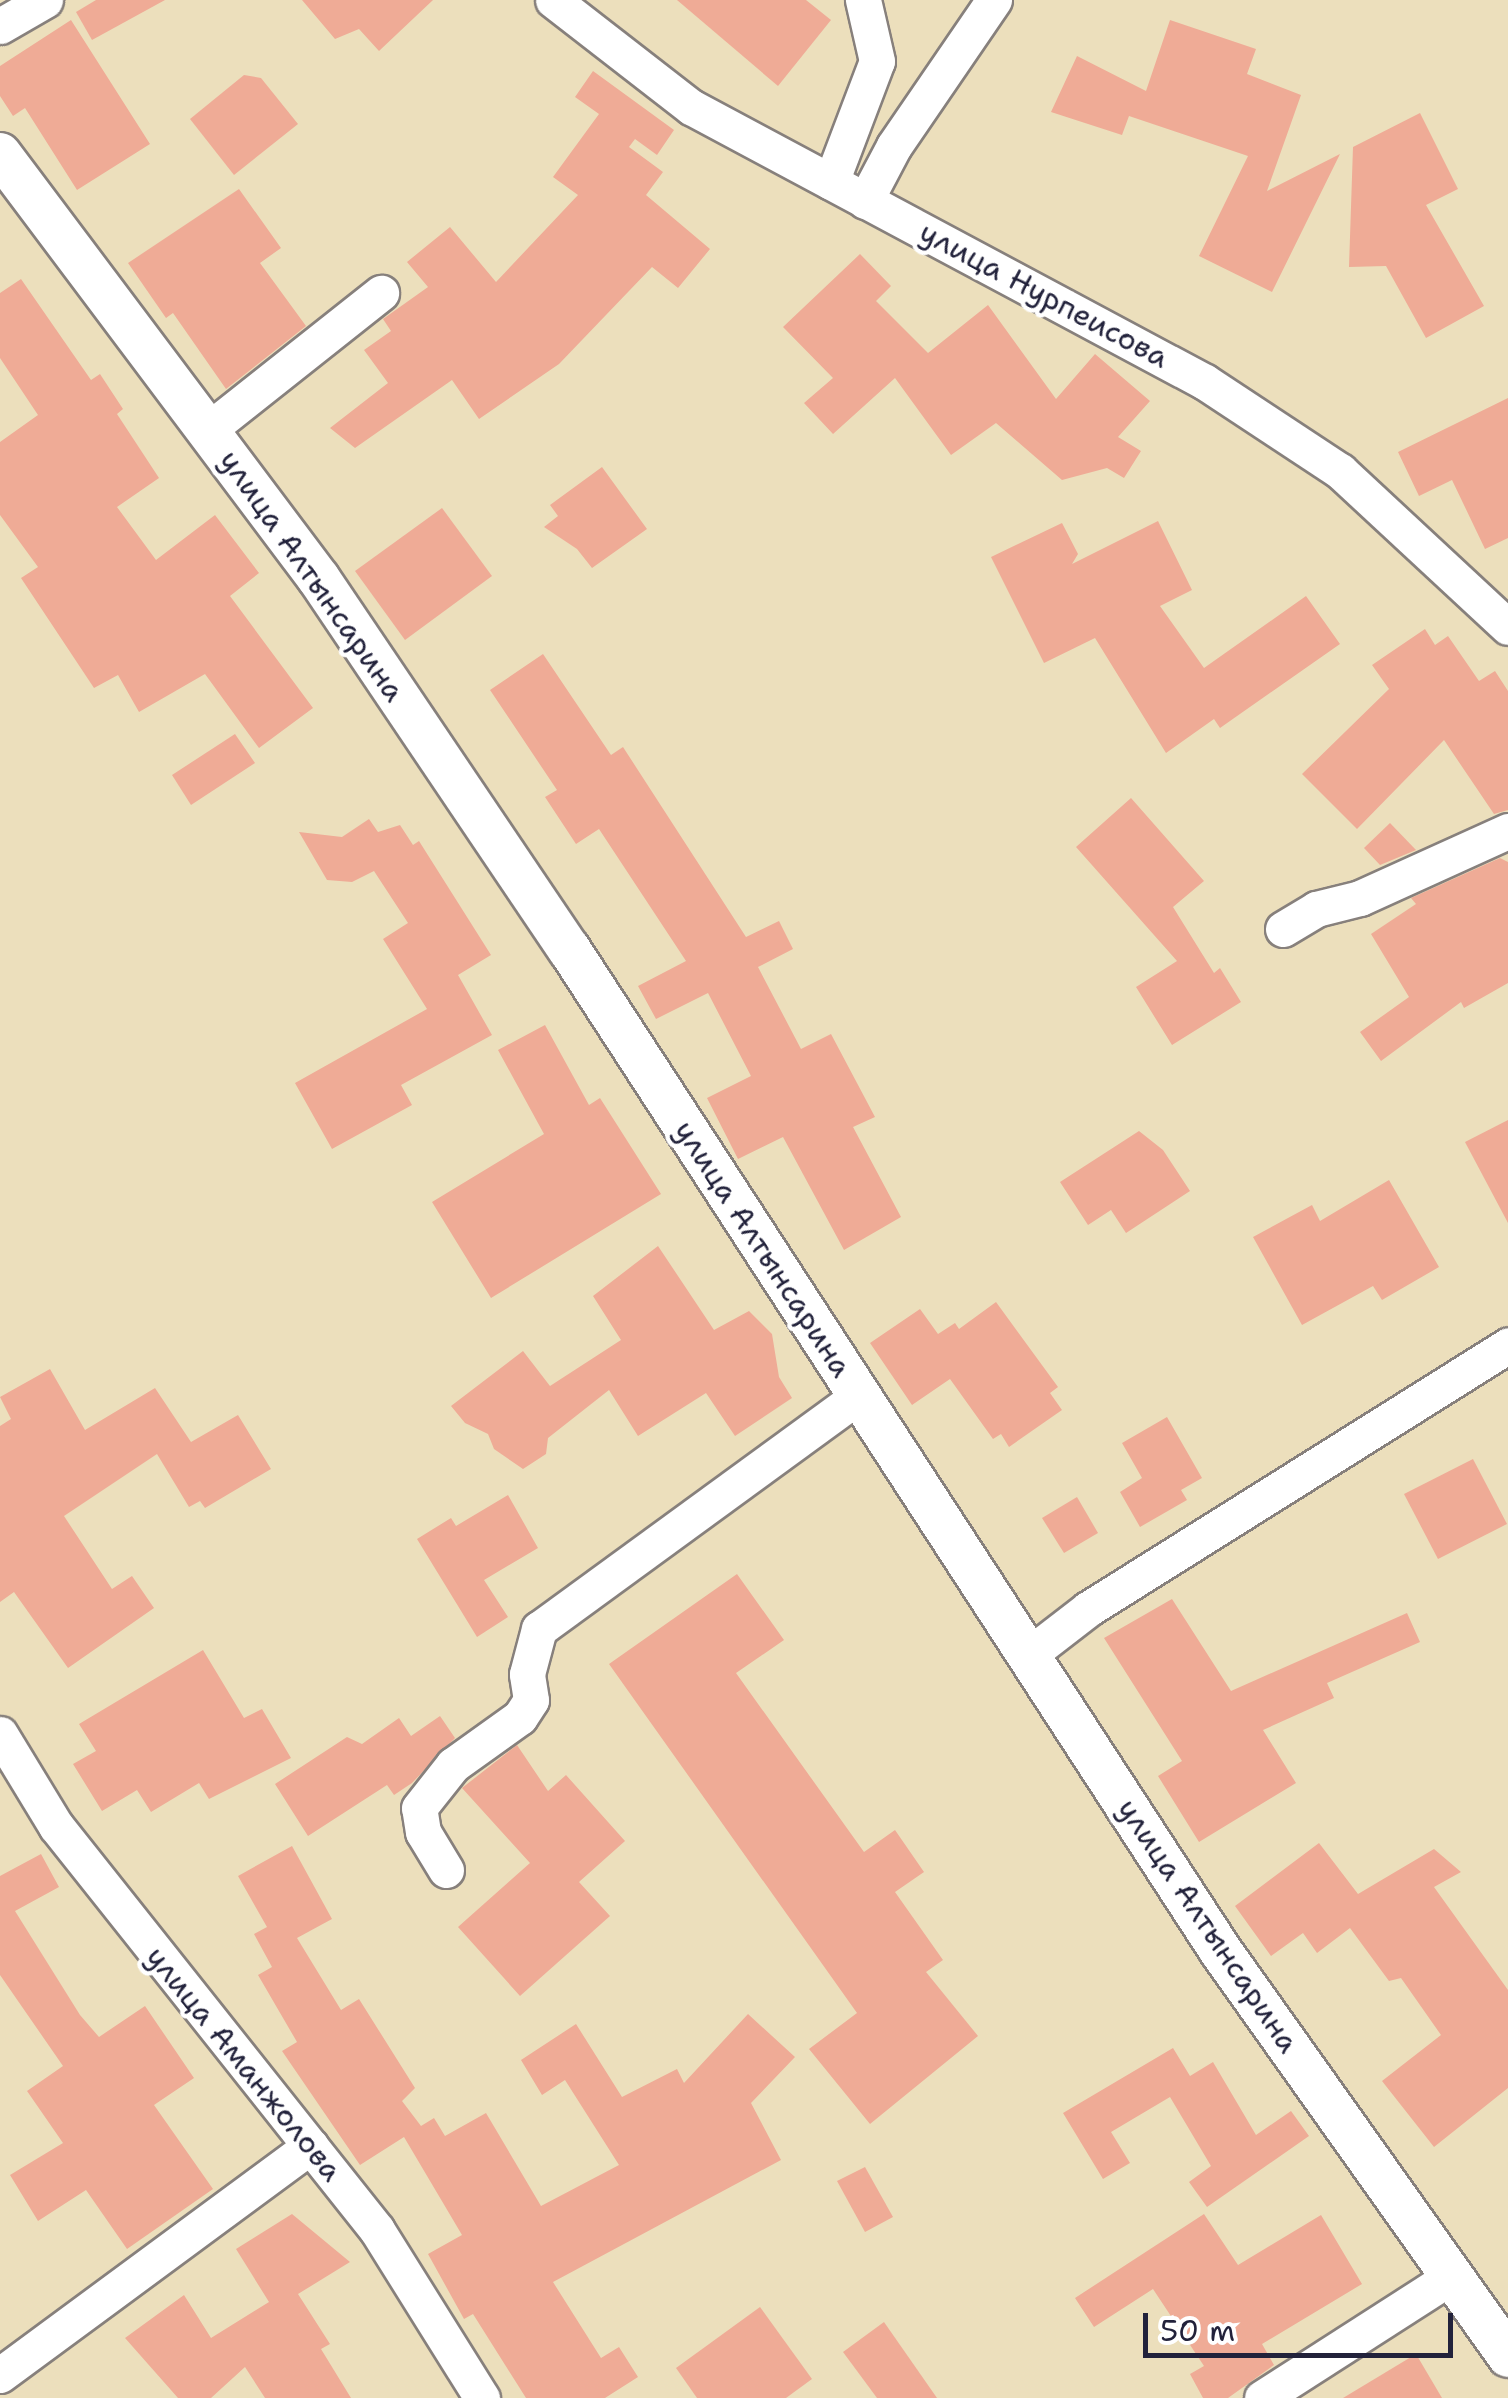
<!DOCTYPE html>
<html>
<head>
<meta charset="utf-8">
<style>
	body { margin:0 }
	#map { position:relative; width:1508px; height:2398px; overflow:hidden; background:#ecdfbc; font-family:"Shantell Sans",sans-serif }
	div>[style] { position:absolute }
	[style*='--x'] { left:calc(var(--x)*1px); top:calc(var(--y)*1px); width:calc(var(--w)*1px); rotate:calc(var(--a)*1deg) }
	.building>* { inset:0; background:#efab96 }
	.roads { filter:drop-shadow(2px 0 #87807c) drop-shadow(-2px 0 #87807c) drop-shadow(0 2px #87807c) drop-shadow(0 -2px #87807c) }
	.minor>* { height:35px; margin:-17.5px; padding:0 17.5px; transform-origin:17.5px; border-radius:17.5px; background:#fff }
	.tertiary>* { height:42px; margin:-21px; padding:0 21px; transform-origin:21px; border-radius:21px; background:#fff }
	span { translate:-50% -50%; white-space:nowrap; text-align:center; line-height:1.15; -webkit-text-stroke:9px #fff; paint-order:stroke }
	.street-label { font-size:30px; color:#22223b }
	.scale { position:absolute; left:1143px; top:2313px; width:310px; height:45px; box-sizing:border-box; border:5px solid #22223b; border-top:0; padding-left:12px; font-size:30px; line-height:35px; white-space:nowrap; color:#22223b; -webkit-text-stroke:8px #fff; paint-order:stroke }
</style>
</head>
<body>
<div id="map">
	<div class="building">
		<div style="clip-path:polygon(96px 0,165px 0,92px 40px,76px 12px)"></div>
		<div style="clip-path:polygon(302px 0,433px 0,379px 51px,359px 29px,335px 39px)"></div>
		<div style="clip-path:polygon(677px 0,806px 0,831px 20px,778px 86px)"></div>
		<div style="clip-path:polygon(71px 20px,150px 144px,77px 190px,25px 108px,13px 116px,0 96px,0 66px)"></div>
		<div style="clip-path:polygon(1170px 20px,1256px 49px,1247px 74px,1301px 95px,1267px 191px,1340px 154px,1272px 292px,1199px 256px,1248px 156px,1129px 116px,1122px 135px,1051px 112px,1077px 56px,1146px 91px)"></div>
		<div style="clip-path:polygon(593px 71px,674px 130px,657px 155px,635px 139px,629px 147px,663px 172px,646px 195px,710px 249px,678px 288px,652px 267px,559px 364px,479px 419px,452px 380px,355px 448px,330px 428px,388px 383px,364px 350px,391px 331px,383px 319px,428px 287px,407px 262px,450px 227px,496px 282px,578px 195px,553px 177px,599px 114px,575px 97px)"></div>
		<div style="clip-path:polygon(244px 75px,261px 78px,298px 124px,234px 175px,190px 119px)"></div>
		<div style="clip-path:polygon(1420px 113px,1458px 189px,1426px 205px,1484px 306px,1426px 338px,1386px 266px,1349px 267px,1353px 147px)"></div>
		<div style="clip-path:polygon(239px 189px,281px 248px,260px 263px,306px 326px,226px 389px,173px 313px,166px 318px,128px 263px)"></div>
		<div style="clip-path:polygon(860px 254px,891px 286px,876px 301px,928px 353px,988px 305px,1056px 399px,1095px 354px,1150px 401px,1118px 437px,1141px 451px,1124px 478px,1107px 468px,1062px 480px,996px 423px,951px 455px,895px 378px,833px 434px,804px 403px,833px 378px,783px 327px)"></div>
		<div style="clip-path:polygon(21px 279px,91px 380px,100px 374px,123px 409px,117px 414px,159px 478px,117px 507px,156px 560px,215px 515px,259px 573px,230px 596px,313px 708px,259px 748px,205px 674px,139px 712px,118px 675px,94px 688px,21px 578px,38px 567px,0 515px,0 442px,38px 415px,0 358px,0 293px)"></div>
		<div style="clip-path:polygon(1508px 398px,1508px 538px,1485px 549px,1452px 480px,1419px 496px,1398px 452px)"></div>
		<div style="clip-path:polygon(602px 467px,647px 529px,592px 568px,577px 549px,544px 527px,558px 516px,550px 505px)"></div>
		<div style="clip-path:polygon(442px 508px,492px 576px,405px 640px,355px 571px)"></div>
		<div style="clip-path:polygon(1158px 521px,1192px 590px,1160px 606px,1204px 668px,1306px 596px,1340px 644px,1220px 728px,1214px 719px,1166px 753px,1095px 638px,1044px 663px,991px 557px,1062px 523px,1078px 554px,1072px 564px)"></div>
		<div style="clip-path:polygon(1425px 629px,1435px 645px,1448px 636px,1479px 681px,1495px 671px,1508px 691px,1508px 810px,1494px 814px,1444px 740px,1357px 829px,1302px 774px,1389px 689px,1372px 665px)"></div>
		<div style="clip-path:polygon(543px 654px,611px 755px,623px 747px,746px 937px,779px 921px,793px 949px,758px 967px,801px 1049px,831px 1034px,875px 1117px,853px 1127px,901px 1217px,844px 1250px,783px 1137px,738px 1159px,707px 1098px,751px 1076px,708px 993px,656px 1019px,638px 986px,686px 961px,599px 829px,576px 844px,545px 797px,557px 790px,490px 690px)"></div>
		<div style="clip-path:polygon(235px 734px,255px 763px,191px 805px,172px 775px)"></div>
		<div style="clip-path:polygon(1131px 798px,1204px 881px,1173px 907px,1214px 973px,1220px 968px,1241px 1002px,1172px 1045px,1136px 987px,1177px 961px,1076px 847px)"></div>
		<div style="clip-path:polygon(369px 819px,378px 832px,400px 825px,413px 845px,419px 841px,491px 955px,458px 975px,492px 1035px,401px 1085px,412px 1105px,332px 1149px,295px 1083px,427px 1009px,383px 939px,408px 923px,374px 871px,352px 882px,327px 880px,299px 832px,342px 837px)"></div>
		<div style="clip-path:polygon(1390px 823px,1416px 850px,1380px 865px,1364px 848px)"></div>
		<div style="clip-path:polygon(1500px 858px,1508px 862px,1508px 983px,1464px 1008px,1461px 1002px,1381px 1061px,1360px 1032px,1409px 997px,1371px 934px,1416px 904px,1411px 898px)"></div>
		<div style="clip-path:polygon(545px 1025px,589px 1105px,600px 1098px,661px 1194px,491px 1298px,432px 1202px,544px 1134px,498px 1050px)"></div>
		<div style="clip-path:polygon(1508px 1120px,1508px 1223px,1465px 1142px)"></div>
		<div style="clip-path:polygon(1139px 1131px,1163px 1150px,1190px 1191px,1126px 1233px,1111px 1210px,1088px 1225px,1060px 1182px)"></div>
		<div style="clip-path:polygon(1389px 1180px,1439px 1267px,1382px 1300px,1373px 1286px,1302px 1325px,1253px 1237px,1312px 1205px,1320px 1221px)"></div>
		<div style="clip-path:polygon(658px 1246px,714px 1330px,749px 1311px,772px 1334px,779px 1377px,792px 1398px,735px 1436px,706px 1393px,638px 1436px,609px 1390px,548px 1438px,546px 1454px,523px 1469px,494px 1449px,488px 1434px,465px 1423px,451px 1406px,523px 1351px,550px 1386px,621px 1340px,593px 1296px)"></div>
		<div style="clip-path:polygon(996px 1302px,1058px 1387px,1050px 1393px,1062px 1410px,1009px 1447px,1001px 1434px,993px 1439px,950px 1379px,912px 1405px,870px 1343px,920px 1309px,938px 1334px,955px 1323px,959px 1329px)"></div>
		<div style="clip-path:polygon(50px 1369px,85px 1430px,155px 1388px,191px 1442px,238px 1415px,271px 1469px,205px 1508px,200px 1501px,189px 1507px,157px 1454px,64px 1516px,112px 1589px,132px 1576px,154px 1608px,68px 1668px,14px 1592px,0 1602px,0 1426px,11px 1419px,0 1397px)"></div>
		<div style="clip-path:polygon(1167px 1417px,1202px 1478px,1181px 1490px,1187px 1500px,1140px 1527px,1120px 1492px,1142px 1478px,1122px 1443px)"></div>
		<div style="clip-path:polygon(1473px 1459px,1507px 1524px,1438px 1559px,1404px 1494px)"></div>
		<div style="clip-path:polygon(508px 1495px,538px 1548px,484px 1580px,508px 1617px,477px 1637px,417px 1539px,451px 1518px,456px 1526px)"></div>
		<div style="clip-path:polygon(1077px 1497px,1098px 1533px,1064px 1553px,1042px 1518px)"></div>
		<div style="clip-path:polygon(737px 1574px,784px 1640px,736px 1673px,864px 1852px,895px 1830px,924px 1872px,895px 1892px,943px 1960px,926px 1972px,978px 2036px,870px 2124px,809px 2049px,857px 2013px,609px 1664px)"></div>
		<div style="clip-path:polygon(1172px 1599px,1231px 1691px,1407px 1613px,1420px 1642px,1327px 1683px,1334px 1698px,1263px 1730px,1296px 1783px,1199px 1842px,1158px 1776px,1182px 1761px,1104px 1638px)"></div>
		<div style="clip-path:polygon(203px 1650px,244px 1718px,262px 1709px,291px 1758px,209px 1799px,199px 1783px,151px 1812px,137px 1790px,102px 1811px,73px 1764px,96px 1751px,79px 1724px)"></div>
		<div style="clip-path:polygon(440px 1716px,455px 1738px,412px 1783px,394px 1795px,387px 1785px,308px 1836px,275px 1784px,347px 1737px,362px 1744px,399px 1718px,411px 1736px)"></div>
		<div style="clip-path:polygon(517px 1745px,548px 1791px,566px 1775px,625px 1841px,579px 1882px,610px 1916px,520px 1996px,458px 1927px,530px 1863px,462px 1788px)"></div>
		<div style="clip-path:polygon(1319px 1843px,1358px 1894px,1434px 1849px,1461px 1872px,1434px 1887px,1508px 1990px,1508px 2088px,1434px 2147px,1382px 2081px,1441px 2035px,1401px 1978px,1389px 1981px,1350px 1928px,1317px 1953px,1303px 1933px,1271px 1956px,1235px 1906px)"></div>
		<div style="clip-path:polygon(292px 1846px,332px 1919px,297px 1938px,341px 2010px,359px 1999px,415px 2088px,402px 2101px,421px 2126px,434px 2118px,445px 2136px,486px 2113px,541px 2206px,619px 2165px,565px 2080px,542px 2095px,521px 2060px,576px 2024px,622px 2097px,677px 2069px,684px 2083px,748px 2014px,795px 2057px,751px 2103px,781px 2160px,553px 2282px,601px 2358px,619px 2347px,638px 2377px,605px 2398px,526px 2398px,473px 2314px,464px 2319px,428px 2254px,462px 2235px,404px 2137px,360px 2165px,282px 2051px,297px 2042px,258px 1975px,272px 1967px,254px 1934px,267px 1927px,238px 1876px)"></div>
		<div style="clip-path:polygon(41px 1854px,59px 1887px,15px 1911px,80px 2015px,99px 2037px,145px 2006px,194px 2078px,154px 2105px,213px 2189px,127px 2249px,86px 2190px,38px 2221px,10px 2175px,63px 2143px,27px 2091px,63px 2066px,0 1975px,0 1876px)"></div>
		<div style="clip-path:polygon(1173px 2048px,1190px 2076px,1213px 2062px,1256px 2135px,1291px 2111px,1309px 2136px,1207px 2207px,1189px 2182px,1211px 2166px,1170px 2097px,1111px 2132px,1130px 2163px,1103px 2179px,1063px 2113px)"></div>
		<div style="clip-path:polygon(865px 2167px,893px 2217px,865px 2232px,837px 2181px)"></div>
		<div style="clip-path:polygon(292px 2214px,350px 2262px,298px 2294px,330px 2344px,321px 2349px,351px 2398px,265px 2398px,245px 2367px,211px 2398px,178px 2398px,125px 2338px,184px 2295px,211px 2338px,269px 2302px,236px 2249px)"></div>
		<div style="clip-path:polygon(1204px 2214px,1238px 2265px,1321px 2215px,1362px 2284px,1262px 2344px,1274px 2365px,1228px 2398px,1203px 2398px,1190px 2374px,1204px 2366px,1153px 2289px,1094px 2327px,1075px 2298px)"></div>
		<div style="clip-path:polygon(760px 2307px,812px 2379px,786px 2398px,697px 2398px,676px 2368px)"></div>
		<div style="clip-path:polygon(884px 2322px,937px 2398px,877px 2398px,843px 2352px)"></div>
		<div style="clip-path:polygon(1416px 2354px,1442px 2398px,1343px 2398px)"></div>
	</div>
	<div class="roads">
		<div class="minor">
			<div style="--x:553;--y:0;--w:175;--a:37.8"></div>
			<div style="--x:691;--y:107;--w:583;--a:28.15"></div>
			<div style="--x:1205;--y:382;--w:162;--a:33.4"></div>
			<div style="--x:1340;--y:471;--w:229;--a:42.9"></div>
			<div style="--x:0;--y:26;--w:52;--a:-30"></div>
			<div style="--x:831;--y:182;--w:129;--a:-69.2"></div>
			<div style="--x:877;--y:61;--w:63;--a:-102.9"></div>
			<div style="--x:865;--y:201;--w:62;--a:-62.2"></div>
			<div style="--x:894;--y:146;--w:177;--a:-55.6"></div>
			<div style="--x:208;--y:430;--w:221;--a:-38.4"></div>
			<div style="--x:1283;--y:929;--w:39;--a:-31"></div>
			<div style="--x:1316;--y:909;--w:45;--a:-14"></div>
			<div style="--x:1360;--y:898;--w:162;--a:-24.4"></div>
			<div style="--x:1026;--y:1657;--w:78;--a:-37.7"></div>
			<div style="--x:1088;--y:1609;--w:496;--a:-32.1"></div>
			<div style="--x:0;--y:1734;--w:108;--a:58.7"></div>
			<div style="--x:56;--y:1826;--w:516;--a:51.53"></div>
			<div style="--x:377;--y:2230;--w:198;--a:58"></div>
			<div style="--x:446;--y:1870;--w:44;--a:-121.2"></div>
			<div style="--x:423;--y:1832;--w:24;--a:-99"></div>
			<div style="--x:419;--y:1808;--w:55;--a:-51.7"></div>
			<div style="--x:453;--y:1765;--w:82;--a:-35.6"></div>
			<div style="--x:520;--y:1717;--w:20;--a:-57"></div>
			<div style="--x:531;--y:1700;--w:26;--a:-99"></div>
			<div style="--x:527;--y:1674;--w:47;--a:-75.1"></div>
			<div style="--x:539;--y:1629;--w:395;--a:-36.1"></div>
			<div style="--x:0;--y:2375;--w:386;--a:-36.4"></div>
			<div style="--x:1262;--y:2398;--w:226;--a:-32.7"></div>
		</div>
		<div class="tertiary">
			<div style="--x:0;--y:154;--w:531;--a:53.11"></div>
			<div style="--x:319;--y:579;--w:447;--a:56"></div>
			<div style="--x:569;--y:949;--w:1194;--a:56.96"></div>
			<div style="--x:1220;--y:1950;--w:498;--a:54.6"></div>
		</div>
	</div>
	<div class="street-label">
		<span style="left:1044px;top:295px;rotate:28deg">улица Нурпеисова</span>
		<span style="left:312px;top:576px;rotate:55deg">улица Алтынсарина</span>
		<span style="left:763px;top:1249px;rotate:57deg">улица Алтынсарина</span>
		<span style="left:1208px;top:1926px;rotate:56deg">улица Алтынсарина</span>
		<span style="left:244px;top:2064px;rotate:51deg">улица Аманжолова</span>
	</div>
	<div class="scale">50 m</div>
</div>
</body>
</html>
